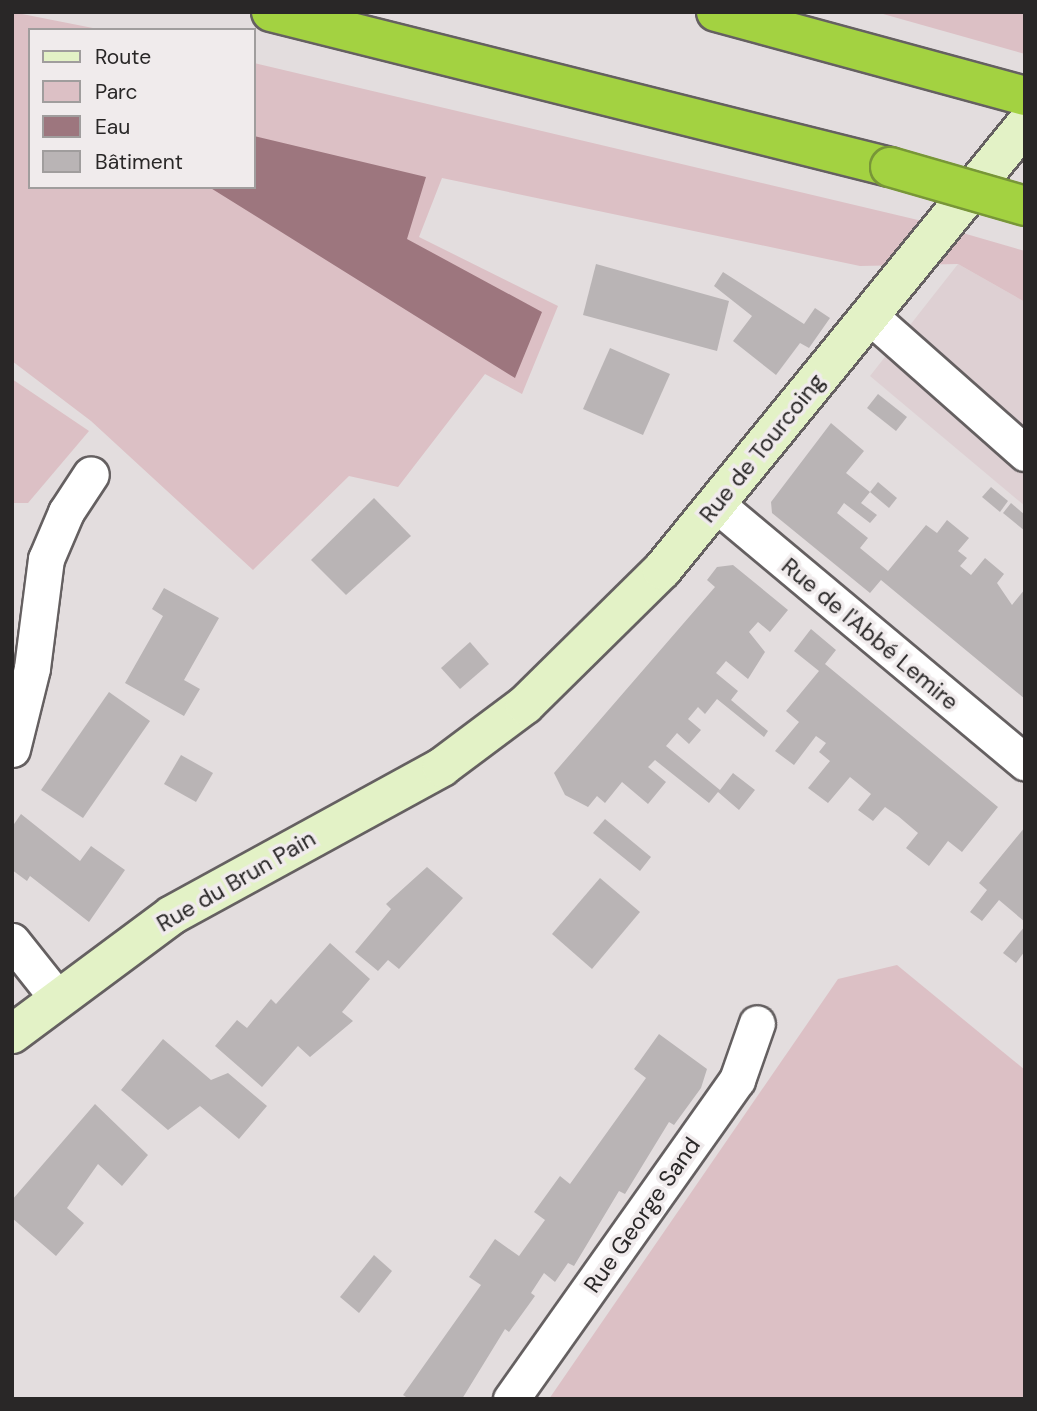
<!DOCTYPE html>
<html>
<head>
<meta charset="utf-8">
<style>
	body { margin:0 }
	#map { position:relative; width:1037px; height:1411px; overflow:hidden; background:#e3ddde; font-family:"DM Sans",sans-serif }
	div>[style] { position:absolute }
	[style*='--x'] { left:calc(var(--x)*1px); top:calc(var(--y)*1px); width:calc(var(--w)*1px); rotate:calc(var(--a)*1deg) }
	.built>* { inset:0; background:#ded0d3 }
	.green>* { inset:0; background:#dcc0c5 }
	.water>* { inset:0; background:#9d767e }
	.building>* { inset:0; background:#b9b4b5 }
	.roads { filter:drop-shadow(2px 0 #656061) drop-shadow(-2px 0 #656061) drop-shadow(0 2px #656061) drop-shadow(0 -2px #656061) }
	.minor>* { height:35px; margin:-17.5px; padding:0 17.5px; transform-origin:17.5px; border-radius:17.5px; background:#fff }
	.secondary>* { height:38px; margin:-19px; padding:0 19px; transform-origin:19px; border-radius:19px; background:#e3f2c6 }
	.motorway>* { height:38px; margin:-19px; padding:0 19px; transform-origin:19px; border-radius:19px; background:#a3d241 }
	.bridges { filter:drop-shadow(2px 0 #789638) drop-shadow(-2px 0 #789638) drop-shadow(0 2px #789638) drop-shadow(0 -2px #789638) }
	.motorway-bridge>* { height:38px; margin:-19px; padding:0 19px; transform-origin:19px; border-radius:19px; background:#a3d241 }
	span { translate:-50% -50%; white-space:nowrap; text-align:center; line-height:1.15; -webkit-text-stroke:7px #f0ebec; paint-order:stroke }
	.street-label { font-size:23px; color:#292727 }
	.frame { position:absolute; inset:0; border:14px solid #292727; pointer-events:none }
	.legend { position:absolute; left:28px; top:28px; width:228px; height:161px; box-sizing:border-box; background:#f0ebec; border:2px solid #a09d9d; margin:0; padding:9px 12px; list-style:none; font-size:21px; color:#292727 }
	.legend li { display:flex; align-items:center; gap:14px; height:35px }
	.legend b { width:35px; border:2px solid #a09d9d }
</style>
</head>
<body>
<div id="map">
	<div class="built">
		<div style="clip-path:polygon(958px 264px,1025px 302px,1025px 506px,870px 376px)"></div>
	</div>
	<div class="green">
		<div style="clip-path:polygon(12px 12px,103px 30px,30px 30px,30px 187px,254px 187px,254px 63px,918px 220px,1025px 251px,1025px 302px,958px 264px,860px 266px,442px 178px,419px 237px,558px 306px,522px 394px,485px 374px,398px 487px,349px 476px,253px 570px,91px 421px,12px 361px)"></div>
		<div style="clip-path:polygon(876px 12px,1025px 12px,1025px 54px)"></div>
		<div style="clip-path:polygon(12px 379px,89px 431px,28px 503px,12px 503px)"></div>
		<div style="clip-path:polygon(897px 965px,1025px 1070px,1025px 1399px,549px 1399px,838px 979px)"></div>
	</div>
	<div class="water">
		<div style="clip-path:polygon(254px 136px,426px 177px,407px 239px,542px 312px,515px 378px,209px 187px,254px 187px)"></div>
	</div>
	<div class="building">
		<div style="clip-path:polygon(596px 264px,729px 301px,717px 351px,583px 315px)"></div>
		<div style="clip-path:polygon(723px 272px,804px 324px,815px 308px,830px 318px,809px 348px,800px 343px,776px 375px,733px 341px,752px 316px,714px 286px)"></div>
		<div style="clip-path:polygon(610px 348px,670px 374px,643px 435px,583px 409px)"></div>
		<div style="clip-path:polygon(878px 394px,907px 417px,896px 431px,867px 408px)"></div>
		<div style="clip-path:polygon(831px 423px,864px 451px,846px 473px,870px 492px,861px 503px,877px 515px,870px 523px,844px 503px,837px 513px,868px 538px,860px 548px,888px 571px,926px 525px,937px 533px,947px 520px,969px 538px,958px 551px,967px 558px,960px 566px,971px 575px,985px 558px,1004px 574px,997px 583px,1012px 605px,1025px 589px,1025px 699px,881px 580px,870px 593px,772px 513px,771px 502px)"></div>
		<div style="clip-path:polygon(878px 482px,897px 498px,889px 508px,870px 492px)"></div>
		<div style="clip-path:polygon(991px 487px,1008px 501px,1000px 512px,982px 497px)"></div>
		<div style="clip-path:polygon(374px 498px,411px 536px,346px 595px,311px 560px)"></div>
		<div style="clip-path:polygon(1011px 503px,1025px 515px,1025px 531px,1003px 513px)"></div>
		<div style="clip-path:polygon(733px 565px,788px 610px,770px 632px,758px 622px,749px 632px,765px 652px,748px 679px,726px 661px,716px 673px,738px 691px,731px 700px,768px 731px,764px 737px,717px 699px,705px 714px,698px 707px,688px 719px,701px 730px,689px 744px,677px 733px,666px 746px,720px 790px,733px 773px,755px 790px,739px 810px,718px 792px,709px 803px,655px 760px,648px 767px,666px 782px,648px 804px,622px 782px,605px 803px,597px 796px,588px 807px,565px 795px,554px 773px,715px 587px,707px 580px,717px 567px)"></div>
		<div style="clip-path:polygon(164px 588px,219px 618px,184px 680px,200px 689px,184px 716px,125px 683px,163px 616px,152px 609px)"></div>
		<div style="clip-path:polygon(811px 629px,836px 650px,825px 664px,998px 807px,962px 852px,948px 841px,929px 866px,906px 848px,918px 833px,898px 816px,885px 807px,873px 821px,858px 810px,871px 794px,850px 777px,828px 803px,808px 788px,830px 761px,819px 752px,826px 743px,816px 736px,794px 765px,775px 751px,799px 722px,786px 711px,819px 671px,794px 651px)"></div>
		<div style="clip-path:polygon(470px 642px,489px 664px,460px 689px,441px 668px)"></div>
		<div style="clip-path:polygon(109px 692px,150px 721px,83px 818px,41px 790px)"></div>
		<div style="clip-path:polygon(181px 755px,213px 773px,196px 802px,164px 784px)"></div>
		<div style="clip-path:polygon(21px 814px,80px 861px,91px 846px,125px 870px,89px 922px,30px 876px,27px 881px,12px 870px,12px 827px)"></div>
		<div style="clip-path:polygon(605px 819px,651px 857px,640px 871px,593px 833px)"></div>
		<div style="clip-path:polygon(1025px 827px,1025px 922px,999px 900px,982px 921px,970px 912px,987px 890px,979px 883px)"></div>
		<div style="clip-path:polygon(427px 867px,463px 898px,399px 969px,388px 960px,378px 971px,355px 952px,391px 909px,386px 904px)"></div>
		<div style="clip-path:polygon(600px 878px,640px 912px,592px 969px,552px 934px)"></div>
		<div style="clip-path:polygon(1025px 926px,1025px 951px,1016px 963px,1003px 953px)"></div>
		<div style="clip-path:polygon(330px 943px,370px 979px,342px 1012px,353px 1021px,310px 1057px,298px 1046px,262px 1087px,215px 1046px,237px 1020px,247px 1028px,271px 999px,276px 1004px)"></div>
		<div style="clip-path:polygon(659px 1034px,707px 1069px,701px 1088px,674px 1125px,669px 1122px,625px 1194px,619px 1191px,574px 1266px,568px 1263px,555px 1282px,544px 1273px,531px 1293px,535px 1296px,509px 1332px,505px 1329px,462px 1399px,409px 1399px,403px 1395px,481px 1285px,469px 1277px,495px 1239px,519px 1256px,545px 1220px,534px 1212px,560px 1176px,570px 1184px,646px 1078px,634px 1069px)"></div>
		<div style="clip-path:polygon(163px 1039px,211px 1080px,228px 1073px,267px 1106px,239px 1139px,200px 1106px,168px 1130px,121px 1090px)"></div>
		<div style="clip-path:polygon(95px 1104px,148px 1155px,122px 1186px,98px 1164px,67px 1208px,84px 1223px,56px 1256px,12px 1218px,12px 1200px)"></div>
		<div style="clip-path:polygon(374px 1255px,392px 1271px,359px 1313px,340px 1297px)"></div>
	</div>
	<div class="roads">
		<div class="minor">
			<div style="--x:870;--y:316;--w:207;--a:41.5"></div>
			<div style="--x:716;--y:504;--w:403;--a:39.9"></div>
			<div style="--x:12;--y:749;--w:83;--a:-76.1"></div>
			<div style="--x:32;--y:668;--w:110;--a:-82.7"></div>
			<div style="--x:46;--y:559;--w:51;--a:-66.9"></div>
			<div style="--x:66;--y:512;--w:45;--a:-56.7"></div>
			<div style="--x:12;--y:941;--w:74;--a:51.6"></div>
			<div style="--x:511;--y:1399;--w:391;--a:-54.7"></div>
			<div style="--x:737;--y:1080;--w:60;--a:-70.7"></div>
		</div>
		<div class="secondary">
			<div style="--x:12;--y:1034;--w:199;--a:-36.6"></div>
			<div style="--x:172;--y:915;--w:308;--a:-28.7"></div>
			<div style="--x:442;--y:767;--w:104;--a:-36.8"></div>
			<div style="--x:525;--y:705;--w:192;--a:-44.6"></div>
			<div style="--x:662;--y:570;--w:574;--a:-50.79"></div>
		</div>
		<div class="motorway">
			<div style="--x:271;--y:12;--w:638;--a:14.06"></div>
			<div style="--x:716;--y:12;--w:320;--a:15.2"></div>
		</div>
	</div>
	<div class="bridges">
		<div class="motorway-bridge">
			<div style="--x:890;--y:167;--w:141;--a:16.1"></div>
		</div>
	</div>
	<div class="street-label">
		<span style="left:762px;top:448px;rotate:-51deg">Rue de Tourcoing</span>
		<span style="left:870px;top:634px;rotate:40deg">Rue de l'Abbé Lemire</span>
		<span style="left:236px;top:881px;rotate:-30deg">Rue du Brun Pain</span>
		<span style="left:642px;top:1215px;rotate:-55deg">Rue George Sand</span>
	</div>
	<div class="frame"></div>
	<ul class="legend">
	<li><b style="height:9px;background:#e3f2c6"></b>Route</li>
	<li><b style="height:19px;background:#dcc0c5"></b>Parc</li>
	<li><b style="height:19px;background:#9d767e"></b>Eau</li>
	<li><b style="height:19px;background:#b9b4b5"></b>Bâtiment</li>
	</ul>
</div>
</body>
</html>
